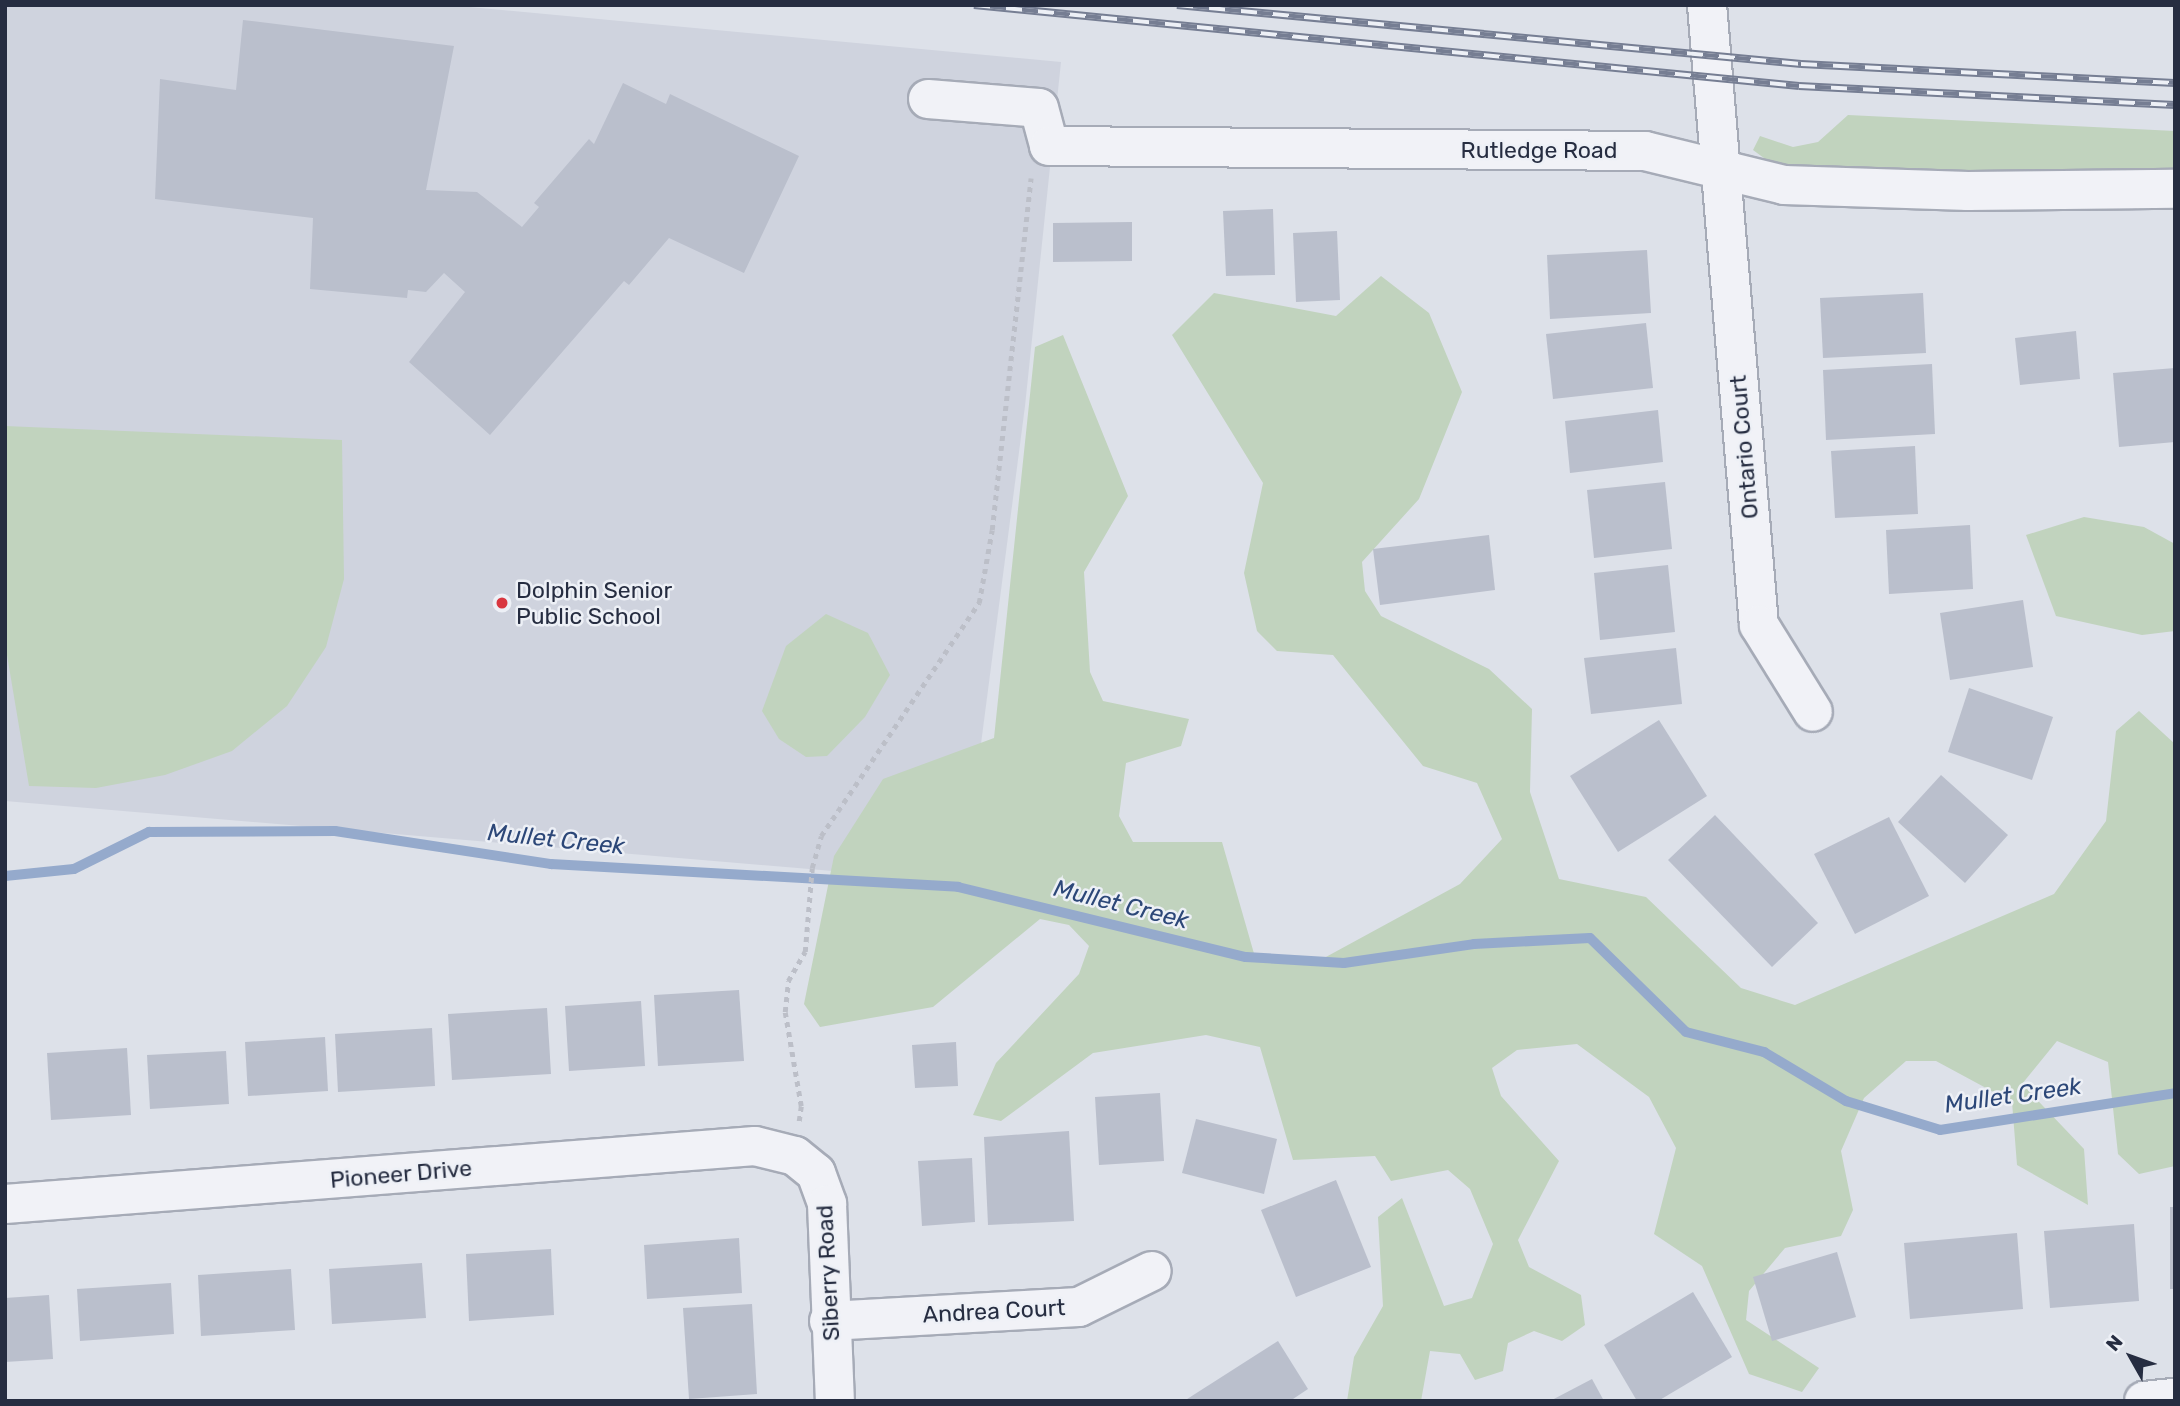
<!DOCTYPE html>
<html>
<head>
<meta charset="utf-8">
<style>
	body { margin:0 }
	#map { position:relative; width:2180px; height:1406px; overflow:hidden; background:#dde1e9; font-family:Rubik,sans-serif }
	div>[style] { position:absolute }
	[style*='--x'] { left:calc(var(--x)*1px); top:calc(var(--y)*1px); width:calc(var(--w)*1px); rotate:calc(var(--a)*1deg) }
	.built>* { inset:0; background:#cfd3de }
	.green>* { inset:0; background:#c1d3be }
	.stream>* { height:10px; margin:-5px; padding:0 5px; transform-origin:5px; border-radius:5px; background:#95aacc }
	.building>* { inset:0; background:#babfcc }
	.path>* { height:4.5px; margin-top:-2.25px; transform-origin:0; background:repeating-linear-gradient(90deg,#bcbfc8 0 5px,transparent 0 10px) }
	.roads { filter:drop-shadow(2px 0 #a6abb7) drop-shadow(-2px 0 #a6abb7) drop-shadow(0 2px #a6abb7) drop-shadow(0 -2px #a6abb7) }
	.minor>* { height:38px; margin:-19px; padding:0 19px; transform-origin:19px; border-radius:19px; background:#f1f2f7 }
	.rail>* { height:8px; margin-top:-4px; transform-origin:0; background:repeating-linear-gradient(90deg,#edf0f6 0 16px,#767e93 0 32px); box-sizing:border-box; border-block:2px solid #767e93 }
	.dots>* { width:19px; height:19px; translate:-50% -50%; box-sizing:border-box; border:4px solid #edf0f6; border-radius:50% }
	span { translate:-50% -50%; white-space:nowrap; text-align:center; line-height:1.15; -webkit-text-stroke:5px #edf0f6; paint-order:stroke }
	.street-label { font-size:23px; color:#262d41 }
	.poi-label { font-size:23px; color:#262d41 }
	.left { translate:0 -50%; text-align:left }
	.water-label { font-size:24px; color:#2c4778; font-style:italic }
	.frame { position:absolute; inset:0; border:7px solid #262d41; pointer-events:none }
	.north { position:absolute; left:2096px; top:1322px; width:70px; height:70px; -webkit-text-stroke:5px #edf0f6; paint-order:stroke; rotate:310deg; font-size:19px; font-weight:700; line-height:28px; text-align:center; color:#262d41 }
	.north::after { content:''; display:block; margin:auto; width:24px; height:32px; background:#262d41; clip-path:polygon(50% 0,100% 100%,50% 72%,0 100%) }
</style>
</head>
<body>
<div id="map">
	<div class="built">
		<div style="clip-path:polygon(5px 5px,448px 5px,1061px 62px,1025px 406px,963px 882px,5px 801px)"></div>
	</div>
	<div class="green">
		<div style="clip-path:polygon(1848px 115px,2175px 131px,2175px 175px,1795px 166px,1768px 161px,1753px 150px,1760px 136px,1793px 147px,1818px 142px)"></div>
		<div style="clip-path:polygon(1381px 276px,1429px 313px,1462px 392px,1419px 499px,1362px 562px,1365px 591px,1381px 616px,1489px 669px,1532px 709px,1530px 792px,1559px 879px,1646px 897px,1741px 988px,1795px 1005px,2054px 894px,2106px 821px,2116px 731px,2139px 711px,2175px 744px,2175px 1166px,2139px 1174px,2118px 1154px,2108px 1062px,2057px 1041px,2022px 1084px,2084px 1149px,2088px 1205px,2017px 1165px,2012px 1102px,1936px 1061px,1906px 1061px,1864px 1098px,1841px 1151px,1853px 1210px,1841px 1236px,1785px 1248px,1749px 1291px,1746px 1320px,1819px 1368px,1802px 1392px,1749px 1374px,1702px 1266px,1654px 1234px,1676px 1148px,1649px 1097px,1577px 1044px,1517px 1050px,1492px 1068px,1501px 1096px,1559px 1161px,1518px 1240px,1529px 1267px,1581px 1295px,1585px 1325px,1562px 1341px,1534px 1331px,1508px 1343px,1503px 1371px,1475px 1380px,1460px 1354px,1430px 1351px,1421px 1401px,1347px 1401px,1354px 1357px,1383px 1306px,1378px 1217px,1402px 1198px,1444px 1306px,1472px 1298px,1493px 1244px,1470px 1189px,1448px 1170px,1391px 1181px,1375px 1156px,1293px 1160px,1260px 1047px,1206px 1035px,1093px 1053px,1001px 1121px,973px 1115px,996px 1063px,1079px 974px,1089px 946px,1069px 925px,1040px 919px,933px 1007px,820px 1027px,804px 1004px,834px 856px,883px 779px,994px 738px,1035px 347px,1063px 335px,1128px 496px,1084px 572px,1090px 672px,1103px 701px,1189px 719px,1181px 746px,1126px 763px,1119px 816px,1133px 842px,1222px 842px,1255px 957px,1313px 964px,1460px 884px,1502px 839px,1477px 783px,1423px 766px,1333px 655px,1277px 651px,1257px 631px,1244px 573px,1263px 483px,1172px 335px,1214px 293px,1336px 316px)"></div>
		<div style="clip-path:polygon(5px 426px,342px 440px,344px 579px,326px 647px,287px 706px,232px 751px,165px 775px,96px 788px,29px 786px,5px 643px)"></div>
		<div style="clip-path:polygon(2084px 517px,2144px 527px,2175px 544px,2175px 631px,2142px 635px,2056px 616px,2026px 535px)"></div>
		<div style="clip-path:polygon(826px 614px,868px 633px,890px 675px,865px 717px,827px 756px,806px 757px,779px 739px,762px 711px,786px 646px)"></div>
	</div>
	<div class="stream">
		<div style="--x:5;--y:876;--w:69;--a:-5.8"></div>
		<div style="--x:74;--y:869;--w:84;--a:-26.3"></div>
		<div style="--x:149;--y:832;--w:186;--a:-0.3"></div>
		<div style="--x:335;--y:831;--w:219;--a:8.7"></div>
		<div style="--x:551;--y:864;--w:408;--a:3.2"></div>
		<div style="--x:958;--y:887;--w:296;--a:13.7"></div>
		<div style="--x:1246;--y:957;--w:98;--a:3.5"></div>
		<div style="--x:1344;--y:963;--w:131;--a:-8.3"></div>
		<div style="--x:1474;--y:944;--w:116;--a:-3"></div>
		<div style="--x:1590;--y:938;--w:134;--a:44.4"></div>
		<div style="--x:1686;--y:1032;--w:81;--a:14.4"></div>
		<div style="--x:1764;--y:1052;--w:96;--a:30.9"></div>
		<div style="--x:1846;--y:1101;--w:98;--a:17.1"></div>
		<div style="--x:1940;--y:1130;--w:238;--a:-8.9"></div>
	</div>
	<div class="building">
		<div style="clip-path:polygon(243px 20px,454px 46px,426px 190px,477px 192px,522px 227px,539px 207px,534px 203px,589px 139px,594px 144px,623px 83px,666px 104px,670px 94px,799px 156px,744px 273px,669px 238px,629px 285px,624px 281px,490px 435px,409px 362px,465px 292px,444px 273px,426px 292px,408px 290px,407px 298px,310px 289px,313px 218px,155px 199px,160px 79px,236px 90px)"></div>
		<div style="clip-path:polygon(1273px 209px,1275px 275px,1226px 276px,1223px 211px)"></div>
		<div style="clip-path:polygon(1132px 222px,1132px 261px,1053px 262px,1053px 223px)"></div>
		<div style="clip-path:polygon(1337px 231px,1340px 300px,1296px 302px,1293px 233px)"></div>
		<div style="clip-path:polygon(1647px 250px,1651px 313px,1550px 319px,1547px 255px)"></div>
		<div style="clip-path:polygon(1923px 293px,1926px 353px,1823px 358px,1820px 298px)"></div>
		<div style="clip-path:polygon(1646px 323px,1653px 388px,1553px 399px,1546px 334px)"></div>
		<div style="clip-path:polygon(2076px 331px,2080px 379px,2020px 385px,2015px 338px)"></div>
		<div style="clip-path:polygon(1932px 364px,1935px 434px,1826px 440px,1823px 370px)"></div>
		<div style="clip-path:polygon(2175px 368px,2175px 442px,2119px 447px,2113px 373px)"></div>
		<div style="clip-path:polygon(1658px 410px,1663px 462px,1570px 473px,1565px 421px)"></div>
		<div style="clip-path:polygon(1915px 446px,1918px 514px,1835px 518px,1831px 451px)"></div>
		<div style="clip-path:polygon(1665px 482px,1672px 549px,1594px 558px,1587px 490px)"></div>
		<div style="clip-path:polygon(1970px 525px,1973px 589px,1889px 594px,1886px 530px)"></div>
		<div style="clip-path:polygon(1489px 535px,1495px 590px,1380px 605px,1373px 549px)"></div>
		<div style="clip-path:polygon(1668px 565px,1675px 632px,1600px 640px,1594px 573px)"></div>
		<div style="clip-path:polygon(2023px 600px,2033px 667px,1950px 680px,1940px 613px)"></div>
		<div style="clip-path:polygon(1676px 648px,1682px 704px,1591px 714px,1584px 658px)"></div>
		<div style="clip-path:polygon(1969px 688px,2053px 717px,2032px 780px,1948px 752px)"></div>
		<div style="clip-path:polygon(1659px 720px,1707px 796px,1618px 852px,1570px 776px)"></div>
		<div style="clip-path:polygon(1941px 775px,2008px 835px,1965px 883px,1898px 822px)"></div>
		<div style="clip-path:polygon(1715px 815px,1818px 923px,1772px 967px,1668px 860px)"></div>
		<div style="clip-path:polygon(1889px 817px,1929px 896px,1855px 934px,1814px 854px)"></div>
		<div style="clip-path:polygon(739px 990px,744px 1061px,658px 1066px,654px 995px)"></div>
		<div style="clip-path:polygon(641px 1001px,645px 1066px,569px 1071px,565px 1006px)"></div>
		<div style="clip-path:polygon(547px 1008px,551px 1074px,452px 1080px,448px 1014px)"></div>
		<div style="clip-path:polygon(432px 1028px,435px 1086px,338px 1092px,335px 1034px)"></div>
		<div style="clip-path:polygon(325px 1037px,328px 1091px,248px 1096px,245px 1042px)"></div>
		<div style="clip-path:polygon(956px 1042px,958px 1086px,915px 1088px,912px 1045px)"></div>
		<div style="clip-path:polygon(127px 1048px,131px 1115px,51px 1120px,47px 1053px)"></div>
		<div style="clip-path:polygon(226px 1051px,229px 1104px,150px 1109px,147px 1055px)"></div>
		<div style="clip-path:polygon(1160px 1093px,1164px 1161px,1099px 1165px,1095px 1097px)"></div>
		<div style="clip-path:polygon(1196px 1119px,1277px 1139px,1264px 1194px,1182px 1173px)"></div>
		<div style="clip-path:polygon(1069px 1131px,1074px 1221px,988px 1225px,984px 1137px)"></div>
		<div style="clip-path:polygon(972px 1158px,975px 1222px,922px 1226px,918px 1161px)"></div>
		<div style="clip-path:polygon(1336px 1180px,1371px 1267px,1296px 1297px,1261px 1210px)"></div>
		<div style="clip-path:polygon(2170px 1207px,2175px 1207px,2175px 1289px,2170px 1289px)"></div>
		<div style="clip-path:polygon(2134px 1224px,2139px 1301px,2050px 1308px,2044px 1231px)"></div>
		<div style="clip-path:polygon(2017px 1233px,2023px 1309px,1910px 1319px,1904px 1243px)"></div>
		<div style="clip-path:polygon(739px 1238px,742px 1293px,647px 1299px,644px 1245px)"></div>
		<div style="clip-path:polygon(551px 1249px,554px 1315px,469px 1321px,466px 1254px)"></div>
		<div style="clip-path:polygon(1837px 1252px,1856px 1317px,1772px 1341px,1753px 1277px)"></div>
		<div style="clip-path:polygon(422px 1263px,426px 1318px,332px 1324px,329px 1269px)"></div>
		<div style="clip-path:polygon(291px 1269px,295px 1330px,201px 1336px,198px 1275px)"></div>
		<div style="clip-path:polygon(171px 1283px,174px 1334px,80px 1341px,77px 1289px)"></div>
		<div style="clip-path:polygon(1693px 1292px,1732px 1357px,1658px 1401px,1637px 1401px,1604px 1345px)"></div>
		<div style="clip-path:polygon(49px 1295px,53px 1359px,5px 1362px,5px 1298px)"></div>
		<div style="clip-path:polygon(752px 1304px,757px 1394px,689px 1399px,683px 1308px)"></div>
		<div style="clip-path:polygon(1278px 1341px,1308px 1389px,1290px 1401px,1184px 1401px)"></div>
		<div style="clip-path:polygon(1592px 1379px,1604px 1401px,1550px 1401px)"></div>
	</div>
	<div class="path">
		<div style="--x:799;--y:1121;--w:15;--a:-82"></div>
		<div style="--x:801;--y:1106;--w:95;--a:-99.7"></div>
		<div style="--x:785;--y:1012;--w:31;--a:-84"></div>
		<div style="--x:788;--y:981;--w:34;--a:-60"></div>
		<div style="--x:805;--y:952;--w:84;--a:-85.2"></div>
		<div style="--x:812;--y:868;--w:33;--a:-74"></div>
		<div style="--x:821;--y:836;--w:282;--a:-55.9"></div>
		<div style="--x:979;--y:603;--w:74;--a:-79.9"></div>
		<div style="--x:992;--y:530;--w:354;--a:-83.7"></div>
	</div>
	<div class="roads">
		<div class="minor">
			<div style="--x:1707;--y:5;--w:622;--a:85.21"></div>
			<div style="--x:1759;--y:625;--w:102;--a:58.2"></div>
			<div style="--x:928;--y:99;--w:111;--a:4.6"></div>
			<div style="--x:1039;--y:108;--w:39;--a:75"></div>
			<div style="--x:1049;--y:146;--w:596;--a:0.48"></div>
			<div style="--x:1645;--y:151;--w:143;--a:13.7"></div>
			<div style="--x:1784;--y:185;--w:184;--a:1.9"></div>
			<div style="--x:1968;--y:191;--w:207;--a:-0.6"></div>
			<div style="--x:5;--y:1204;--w:752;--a:-4.42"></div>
			<div style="--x:755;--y:1146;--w:41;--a:14"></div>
			<div style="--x:795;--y:1156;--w:27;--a:39"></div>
			<div style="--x:816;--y:1173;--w:33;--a:70"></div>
			<div style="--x:827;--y:1204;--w:197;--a:87.7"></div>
			<div style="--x:829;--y:1321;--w:250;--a:-3.2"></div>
			<div style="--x:1079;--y:1307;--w:81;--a:-26.3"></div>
			<div style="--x:2144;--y:1401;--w:31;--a:-6"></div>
		</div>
	</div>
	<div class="rail">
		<div style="--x:974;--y:5;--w:829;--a:5.61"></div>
		<div style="--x:1799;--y:86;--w:376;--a:2.9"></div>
		<div style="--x:1177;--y:5;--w:627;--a:5.4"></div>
		<div style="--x:1801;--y:64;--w:374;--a:2.9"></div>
	</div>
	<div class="dots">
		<div style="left:502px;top:603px;background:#d93740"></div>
	</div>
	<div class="street-label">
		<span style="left:1539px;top:150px">Rutledge Road</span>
		<span style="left:1744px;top:447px;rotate:-95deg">Ontario Court</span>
		<span style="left:401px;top:1174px;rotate:-5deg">Pioneer Drive</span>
		<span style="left:828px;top:1273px;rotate:-93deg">Siberry Road</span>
		<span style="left:994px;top:1311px;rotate:-3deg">Andrea Court</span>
	</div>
	<div class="poi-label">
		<span class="left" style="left:516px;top:603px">Dolphin Senior<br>Public School</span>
	</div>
	<div class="water-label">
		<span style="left:556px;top:840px;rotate:6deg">Mullet Creek</span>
		<span style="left:1121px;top:905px;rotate:14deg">Mullet Creek</span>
		<span style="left:2013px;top:1096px;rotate:-8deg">Mullet Creek</span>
	</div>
	<div class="frame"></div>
	<div class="north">N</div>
</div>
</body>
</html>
